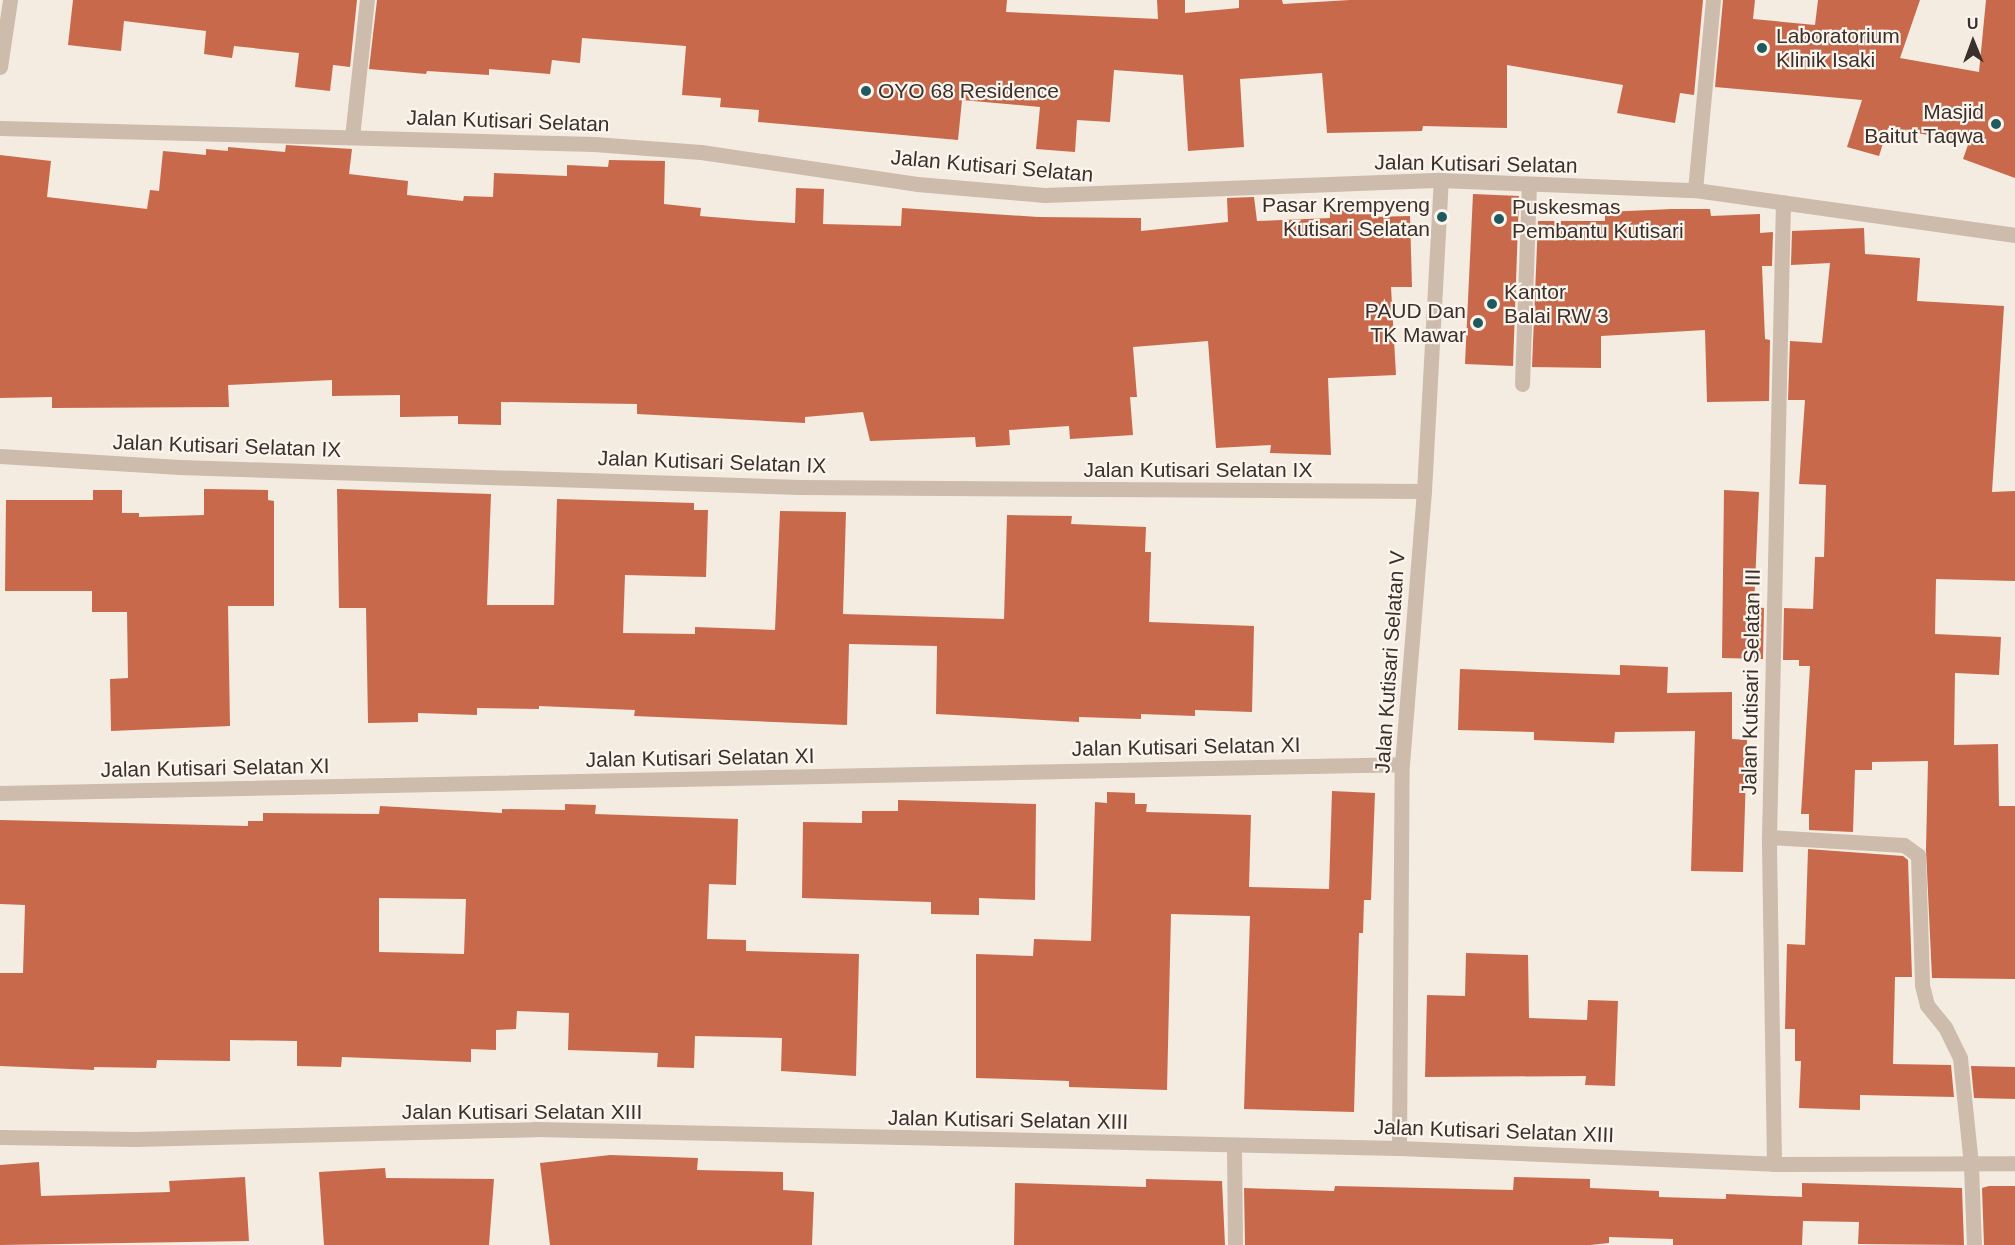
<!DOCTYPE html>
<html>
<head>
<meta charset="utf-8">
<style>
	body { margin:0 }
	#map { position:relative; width:2015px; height:1245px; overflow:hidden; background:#f4ebe1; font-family:Arial,sans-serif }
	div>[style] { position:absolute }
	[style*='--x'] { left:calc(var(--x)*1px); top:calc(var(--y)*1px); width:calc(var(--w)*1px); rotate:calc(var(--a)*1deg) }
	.building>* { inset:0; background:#c8694b }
	.minor>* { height:15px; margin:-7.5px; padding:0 7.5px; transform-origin:7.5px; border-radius:7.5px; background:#cdbbac }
	.dots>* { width:16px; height:16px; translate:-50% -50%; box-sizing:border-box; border:3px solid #fbf5ee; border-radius:50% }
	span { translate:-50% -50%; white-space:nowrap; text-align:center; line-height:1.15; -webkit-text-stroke:4.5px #fbf5ee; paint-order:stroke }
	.poi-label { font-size:21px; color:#3b302b }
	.left { translate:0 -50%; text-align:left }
	.right { translate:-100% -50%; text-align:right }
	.street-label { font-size:21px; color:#3b302b }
	.north { position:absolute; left:1943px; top:12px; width:60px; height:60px; -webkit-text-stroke:4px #fbf5ee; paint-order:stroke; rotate:359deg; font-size:16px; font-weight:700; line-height:24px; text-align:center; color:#3b302b }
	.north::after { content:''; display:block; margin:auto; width:21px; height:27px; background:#3b302b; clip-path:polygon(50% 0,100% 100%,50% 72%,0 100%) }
</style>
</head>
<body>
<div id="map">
	<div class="building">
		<div style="clip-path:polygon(73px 0,357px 0,350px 67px,333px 65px,330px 91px,295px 87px,299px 53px,234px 46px,232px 58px,204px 54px,206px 31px,124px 21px,121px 51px,68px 45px)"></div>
		<div style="clip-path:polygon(377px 0,1007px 0,1006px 12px,1158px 19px,1157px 0,1185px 0,1185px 13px,1239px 8px,1239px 0,1282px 0,1283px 4px,1350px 0,1703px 0,1694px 95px,1680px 93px,1675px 123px,1617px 113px,1623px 85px,1507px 65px,1507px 128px,1423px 126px,1422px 131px,1327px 133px,1322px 73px,1240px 79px,1244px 147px,1188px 151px,1183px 75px,1114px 70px,1110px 122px,1077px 120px,1075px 152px,1036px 149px,1040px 107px,962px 100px,958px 140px,758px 122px,759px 110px,720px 107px,721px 98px,682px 95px,686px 46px,582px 38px,580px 63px,552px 60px,550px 74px,489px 69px,489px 75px,427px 71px,426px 74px,369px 69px)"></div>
		<div style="clip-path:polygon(1723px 0,1755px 0,1753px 19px,1815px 25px,1818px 0,1920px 0,1900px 58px,1979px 72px,1986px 0,2015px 0,2015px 178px,1963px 159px,1969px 142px,1888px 128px,1879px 156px,1847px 147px,1862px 100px,1715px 87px)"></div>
		<div style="clip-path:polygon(286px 145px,352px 149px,349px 174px,408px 181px,407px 195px,463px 201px,464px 196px,493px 197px,494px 173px,567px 176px,567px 165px,608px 167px,609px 160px,665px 161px,664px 204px,701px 208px,700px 216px,760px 221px,795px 223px,796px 188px,824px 189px,823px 224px,901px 226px,902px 208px,1038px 217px,1141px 218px,1141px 231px,1228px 222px,1227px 198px,1254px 197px,1257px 221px,1330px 218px,1330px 211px,1371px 209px,1371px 217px,1410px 216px,1412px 287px,1391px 287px,1396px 375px,1328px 378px,1331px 455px,1270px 453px,1271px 445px,1216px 448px,1208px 341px,1133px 347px,1137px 397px,1130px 397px,1133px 435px,1070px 439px,1069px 426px,1009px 430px,1010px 445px,976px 447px,975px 437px,870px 441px,863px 412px,805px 417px,805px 423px,637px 414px,637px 404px,501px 402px,501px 425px,458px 424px,458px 416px,400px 417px,400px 395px,332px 396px,332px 380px,228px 385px,229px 407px,52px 408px,52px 397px,0 398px,0 155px,51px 161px,47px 197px,147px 209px,150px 190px,159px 191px,163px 151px,206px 155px,206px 149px,228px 151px,228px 147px,285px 152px)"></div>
		<div style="clip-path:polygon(1473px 194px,1519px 196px,1513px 366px,1465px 364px)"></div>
		<div style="clip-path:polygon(1672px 209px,1710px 209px,1711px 216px,1760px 214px,1760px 233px,1773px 232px,1772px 266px,1762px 266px,1765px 339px,1770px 340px,1769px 401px,1707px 402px,1705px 330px,1601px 336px,1601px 368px,1532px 367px,1538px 221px,1605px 221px,1605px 212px)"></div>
		<div style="clip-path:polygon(1864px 228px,1865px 254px,1920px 258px,1917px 301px,2004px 306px,1992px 492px,2015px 491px,2015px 581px,1936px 579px,1935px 634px,2001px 637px,1999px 675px,1955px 673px,1954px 745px,1998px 744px,1999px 806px,2015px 806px,2015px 979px,1932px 978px,1926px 850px,1928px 761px,1872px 762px,1872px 770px,1855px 770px,1853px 832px,1809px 830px,1809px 814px,1801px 814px,1810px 666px,1799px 666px,1799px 660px,1783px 660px,1784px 608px,1813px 609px,1815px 557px,1824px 557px,1826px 485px,1799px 484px,1805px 400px,1788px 400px,1790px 341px,1822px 343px,1830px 263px,1791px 265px,1792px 231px)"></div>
		<div style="clip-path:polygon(204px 489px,268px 490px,268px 500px,274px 501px,274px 606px,228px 606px,230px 726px,111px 731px,110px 679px,128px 678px,127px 612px,92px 612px,92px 591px,5px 591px,6px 500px,93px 500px,93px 490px,122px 490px,122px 513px,139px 513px,139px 517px,204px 515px)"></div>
		<div style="clip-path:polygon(337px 489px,491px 494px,487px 605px,554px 605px,557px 499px,694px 503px,694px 510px,708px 510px,706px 577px,625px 575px,623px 633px,695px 634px,695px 627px,775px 630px,780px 511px,846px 512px,843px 614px,1004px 619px,1007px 515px,1072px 516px,1071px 524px,1146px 527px,1145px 552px,1151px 552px,1149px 622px,1254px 626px,1252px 712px,1195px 710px,1195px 716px,1141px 714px,1141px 719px,1079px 717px,1079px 722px,936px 714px,937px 646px,849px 644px,847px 725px,634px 716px,635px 710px,539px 706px,539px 709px,477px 708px,477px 715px,418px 713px,418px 722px,368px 723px,366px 608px,339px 608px)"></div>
		<div style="clip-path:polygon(1724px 490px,1759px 492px,1754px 607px,1764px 608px,1763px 659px,1722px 658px)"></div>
		<div style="clip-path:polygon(1620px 665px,1668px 667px,1667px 693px,1732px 692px,1732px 739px,1747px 740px,1743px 872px,1691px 871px,1695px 731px,1615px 732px,1614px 743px,1534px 740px,1534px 732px,1458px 730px,1460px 669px,1620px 675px)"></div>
		<div style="clip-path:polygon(1332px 791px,1375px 793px,1371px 900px,1364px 900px,1363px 933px,1359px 933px,1354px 1112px,1244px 1109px,1250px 916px,1171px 914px,1167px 1090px,1069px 1087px,1069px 1081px,976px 1078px,976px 954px,1033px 956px,1034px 939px,1091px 941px,1095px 802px,1107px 803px,1107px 792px,1135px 793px,1135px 804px,1147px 804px,1146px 812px,1251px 815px,1249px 887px,1329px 889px)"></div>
		<div style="clip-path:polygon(898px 800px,1036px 804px,1035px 900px,979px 898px,979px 915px,931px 914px,931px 902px,802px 898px,803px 822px,862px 823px,862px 811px,898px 811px)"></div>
		<div style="clip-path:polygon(evenodd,565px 804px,596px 805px,595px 814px,738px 819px,736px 885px,709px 884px,707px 939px,746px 940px,746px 951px,859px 954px,856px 1076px,781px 1071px,782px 1038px,695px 1036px,694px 1068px,657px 1067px,658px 1053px,568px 1050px,569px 1013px,517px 1011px,516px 1029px,496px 1030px,496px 1050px,471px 1049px,471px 1062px,342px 1057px,341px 1067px,297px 1066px,297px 1041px,230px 1040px,230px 1061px,157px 1060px,156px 1068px,94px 1067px,94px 1070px,0 1066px,0 973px,23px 973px,25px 905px,0 904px,0 820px,248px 826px,248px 821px,263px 821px,263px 813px,379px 814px,380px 806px,502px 813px,502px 809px,565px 810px,565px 804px,379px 898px,466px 899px,464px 954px,379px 952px,379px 898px)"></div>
		<div style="clip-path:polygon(1808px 849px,1903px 856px,1908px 860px,1912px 977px,1895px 977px,1893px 1064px,1951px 1065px,1954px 1097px,1860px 1095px,1860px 1110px,1799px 1108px,1801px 1061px,1795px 1061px,1795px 1029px,1785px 1029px,1787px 944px,1805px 945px)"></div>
		<div style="clip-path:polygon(1466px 953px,1528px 955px,1529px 1018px,1587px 1020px,1588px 1000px,1618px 1001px,1615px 1086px,1585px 1085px,1586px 1076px,1425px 1077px,1427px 995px,1465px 996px)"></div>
		<div style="clip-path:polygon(1971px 1066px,2015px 1067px,2015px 1099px,1974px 1098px)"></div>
		<div style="clip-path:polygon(610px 1155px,698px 1158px,697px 1170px,783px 1172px,783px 1190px,814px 1192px,812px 1245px,550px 1245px,540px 1163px)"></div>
		<div style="clip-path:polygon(39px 1162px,41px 1196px,170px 1192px,169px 1181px,245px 1177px,249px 1241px,0 1245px,0 1165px)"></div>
		<div style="clip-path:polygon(385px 1168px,386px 1178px,494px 1179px,489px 1245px,324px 1245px,319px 1172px)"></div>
		<div style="clip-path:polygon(1514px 1177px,1590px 1179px,1590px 1188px,1659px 1191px,1659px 1197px,1726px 1199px,1726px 1194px,1802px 1197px,1802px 1183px,1962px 1188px,1964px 1245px,1858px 1244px,1859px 1222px,1803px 1221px,1802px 1245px,1673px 1245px,1673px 1239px,1609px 1237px,1609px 1243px,1590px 1245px,1245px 1245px,1244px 1188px,1334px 1191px,1335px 1186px,1513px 1190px)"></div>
		<div style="clip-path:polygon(1146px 1179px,1222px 1181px,1225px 1245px,1014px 1245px,1015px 1183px,1146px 1187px)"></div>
		<div style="clip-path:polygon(1989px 1186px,2015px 1186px,2015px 1245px,1984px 1245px,1982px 1188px)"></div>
	</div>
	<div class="minor">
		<div style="--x:0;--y:67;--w:68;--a:-81.5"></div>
		<div style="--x:0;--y:128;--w:594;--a:1.54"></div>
		<div style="--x:594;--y:144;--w:107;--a:4.3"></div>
		<div style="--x:701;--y:152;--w:218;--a:8.4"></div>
		<div style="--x:917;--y:184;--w:128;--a:4.9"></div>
		<div style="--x:1045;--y:195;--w:396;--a:-2.2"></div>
		<div style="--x:1441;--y:180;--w:254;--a:2.3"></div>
		<div style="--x:1695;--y:190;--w:323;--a:8"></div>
		<div style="--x:352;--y:137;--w:138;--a:-83.8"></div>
		<div style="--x:1695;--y:190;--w:191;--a:-84.6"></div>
		<div style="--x:1522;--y:384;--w:199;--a:-88"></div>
		<div style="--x:0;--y:456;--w:180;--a:3.5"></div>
		<div style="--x:180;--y:467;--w:620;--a:1.85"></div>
		<div style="--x:800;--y:487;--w:624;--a:0.37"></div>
		<div style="--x:0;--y:793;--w:1402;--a:-1.18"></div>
		<div style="--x:1769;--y:837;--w:135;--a:3.4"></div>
		<div style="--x:1904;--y:845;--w:17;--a:36"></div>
		<div style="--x:1918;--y:855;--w:130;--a:88.2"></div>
		<div style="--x:1922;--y:985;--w:21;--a:76"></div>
		<div style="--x:1927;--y:1005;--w:28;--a:51"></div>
		<div style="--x:1945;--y:1027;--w:34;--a:64"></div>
		<div style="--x:1960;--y:1058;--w:108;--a:84.1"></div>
		<div style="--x:1971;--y:1165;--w:80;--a:87.9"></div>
		<div style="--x:0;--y:1137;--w:135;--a:0.8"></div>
		<div style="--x:135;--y:1139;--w:400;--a:-1.4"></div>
		<div style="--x:535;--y:1129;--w:864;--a:1.26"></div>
		<div style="--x:1399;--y:1148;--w:375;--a:2.4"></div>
		<div style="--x:1774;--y:1164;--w:241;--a:-0.2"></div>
		<div style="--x:1234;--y:1147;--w:98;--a:89.4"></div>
		<div style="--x:1399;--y:1148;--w:384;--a:-89.6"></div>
		<div style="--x:1402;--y:764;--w:274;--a:-85.4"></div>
		<div style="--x:1424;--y:491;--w:311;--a:-86.9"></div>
		<div style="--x:1774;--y:1164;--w:327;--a:-90.9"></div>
		<div style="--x:1769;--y:837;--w:635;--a:-88.74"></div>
	</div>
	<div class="dots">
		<div style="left:1762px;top:48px;background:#1f5a5e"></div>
		<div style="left:866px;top:91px;background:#1f5a5e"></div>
		<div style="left:1996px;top:124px;background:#1f5a5e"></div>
		<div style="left:1442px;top:217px;background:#1f5a5e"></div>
		<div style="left:1499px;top:219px;background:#1f5a5e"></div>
		<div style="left:1492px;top:304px;background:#1f5a5e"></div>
		<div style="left:1478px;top:323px;background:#1f5a5e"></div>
	</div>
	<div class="poi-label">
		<span class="left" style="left:1776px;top:48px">Laboratorium<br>Klinik Isaki</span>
		<span class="left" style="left:878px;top:91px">OYO 68 Residence</span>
		<span class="right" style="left:1984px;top:124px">Masjid<br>Baitut Taqwa</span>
		<span class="right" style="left:1430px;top:217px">Pasar Krempyeng<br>Kutisari Selatan</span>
		<span class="left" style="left:1512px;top:219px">Puskesmas<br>Pembantu Kutisari</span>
		<span class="left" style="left:1504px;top:304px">Kantor<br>Balai RW 3</span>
		<span class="right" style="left:1466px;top:323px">PAUD Dan<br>TK Mawar</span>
	</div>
	<div class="street-label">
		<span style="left:508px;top:121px;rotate:2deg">Jalan Kutisari Selatan</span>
		<span style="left:1476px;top:164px;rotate:1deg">Jalan Kutisari Selatan</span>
		<span style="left:992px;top:166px;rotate:5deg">Jalan Kutisari Selatan</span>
		<span style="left:227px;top:446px;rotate:2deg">Jalan Kutisari Selatan IX</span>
		<span style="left:712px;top:462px;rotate:2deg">Jalan Kutisari Selatan IX</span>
		<span style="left:1198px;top:470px">Jalan Kutisari Selatan IX</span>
		<span style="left:1390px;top:662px;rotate:-86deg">Jalan Kutisari Selatan V</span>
		<span style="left:1751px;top:682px;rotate:-89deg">Jalan Kutisari Selatan III</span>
		<span style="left:1186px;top:747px;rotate:-1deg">Jalan Kutisari Selatan XI</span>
		<span style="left:700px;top:758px;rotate:-1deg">Jalan Kutisari Selatan XI</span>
		<span style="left:215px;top:768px;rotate:-1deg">Jalan Kutisari Selatan XI</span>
		<span style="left:522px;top:1112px">Jalan Kutisari Selatan XIII</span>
		<span style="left:1008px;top:1120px;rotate:1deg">Jalan Kutisari Selatan XIII</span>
		<span style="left:1494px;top:1131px;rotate:2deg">Jalan Kutisari Selatan XIII</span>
	</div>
	<div class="north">U</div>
</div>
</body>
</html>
